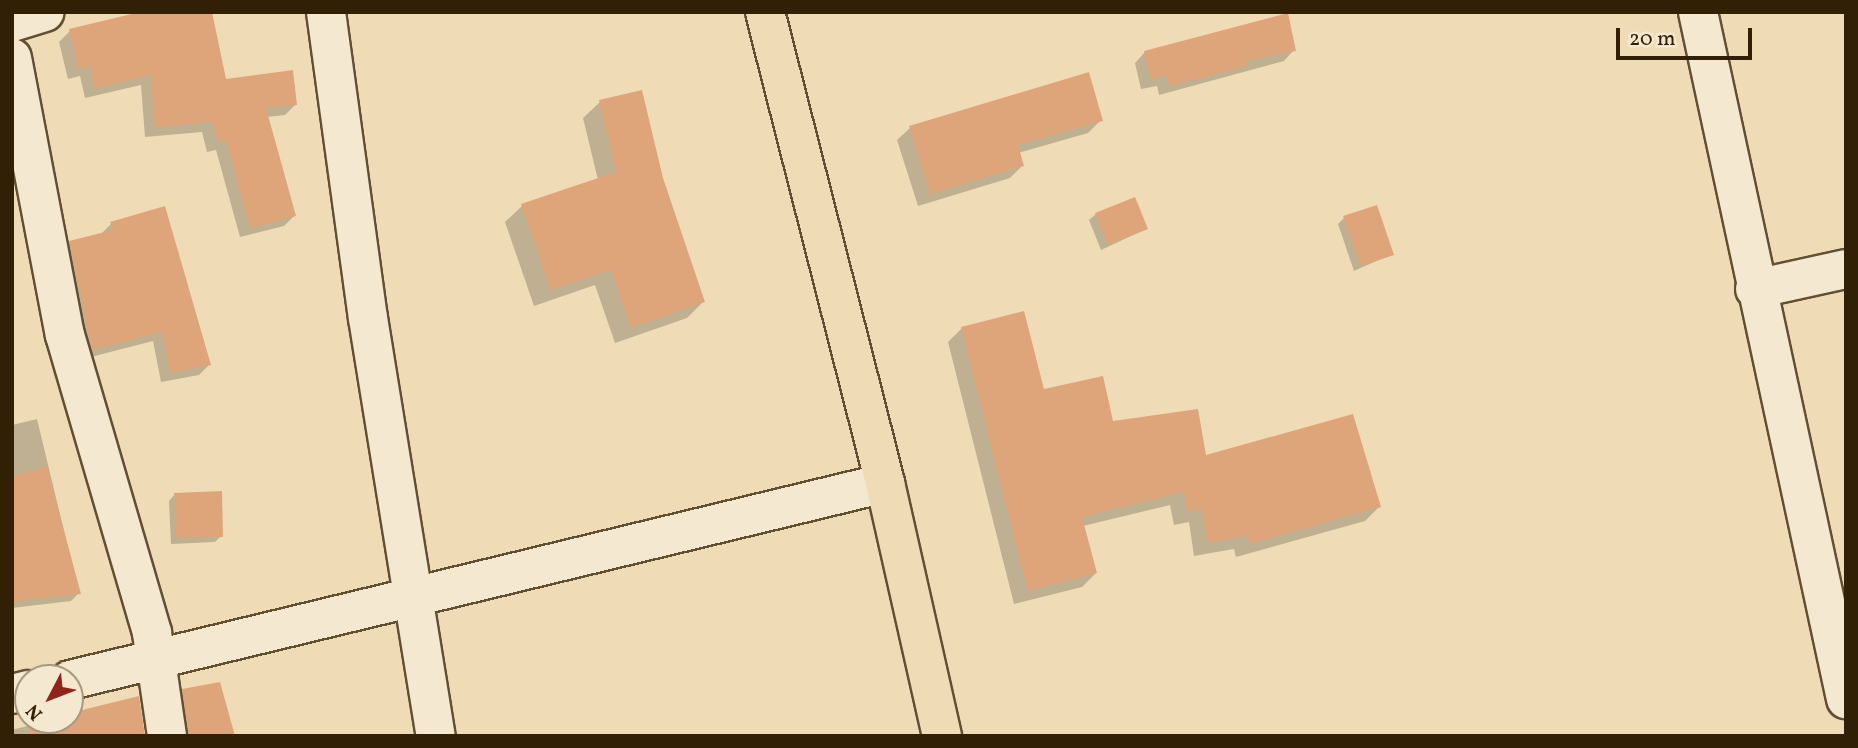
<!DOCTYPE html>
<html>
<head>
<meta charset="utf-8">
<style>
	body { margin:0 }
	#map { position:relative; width:1858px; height:748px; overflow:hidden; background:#efdcb7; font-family:Vollkorn,serif }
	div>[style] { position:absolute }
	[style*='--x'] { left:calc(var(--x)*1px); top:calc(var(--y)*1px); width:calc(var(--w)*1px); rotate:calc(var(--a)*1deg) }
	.shadow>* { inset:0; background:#0003 }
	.building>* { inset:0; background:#dea57b }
	.roads { filter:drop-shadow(2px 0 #614f32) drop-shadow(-2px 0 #614f32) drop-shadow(0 2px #614f32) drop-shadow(0 -2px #614f32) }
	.minor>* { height:38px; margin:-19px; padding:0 19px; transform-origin:19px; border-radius:19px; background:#f5e8d0 }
	.highway>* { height:38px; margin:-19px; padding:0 19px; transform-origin:19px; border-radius:19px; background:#efdcb7 }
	span { translate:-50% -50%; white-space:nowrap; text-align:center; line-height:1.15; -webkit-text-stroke:5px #f5e8d0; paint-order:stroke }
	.frame { position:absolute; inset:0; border:14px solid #322006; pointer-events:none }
	.north { position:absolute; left:14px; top:664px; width:70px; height:70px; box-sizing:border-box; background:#f5e8d0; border:2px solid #a7987f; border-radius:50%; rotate:228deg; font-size:19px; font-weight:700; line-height:28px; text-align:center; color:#322006 }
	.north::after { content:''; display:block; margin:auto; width:24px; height:32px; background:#8f2418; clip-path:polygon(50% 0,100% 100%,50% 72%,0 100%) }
	.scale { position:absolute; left:1616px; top:28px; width:136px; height:32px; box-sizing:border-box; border:4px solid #322006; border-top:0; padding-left:9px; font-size:21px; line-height:24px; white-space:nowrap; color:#322006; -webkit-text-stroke:5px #f5e8d0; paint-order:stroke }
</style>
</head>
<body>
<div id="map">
	<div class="shadow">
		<div style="clip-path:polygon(70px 31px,295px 105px,285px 115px,267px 117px,294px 216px,284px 226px,240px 237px,216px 150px,207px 152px,202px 132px,145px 137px,141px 85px,85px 98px,80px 76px,68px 79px,59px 42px)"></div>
		<div style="clip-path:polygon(1294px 50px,1284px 61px,1159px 95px,1157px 86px,1141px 89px,1135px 63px,1145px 52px)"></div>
		<div style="clip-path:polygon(600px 102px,661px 179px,703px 302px,687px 318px,615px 343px,595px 285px,534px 306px,505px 222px,522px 206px,598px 180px,583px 118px)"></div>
		<div style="clip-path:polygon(1101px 120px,1088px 133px,1018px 153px,1022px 166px,1010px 178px,918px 206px,897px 140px,910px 128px)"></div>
		<div style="clip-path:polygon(1096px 214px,1146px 229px,1101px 250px,1089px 220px)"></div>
		<div style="clip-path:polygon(1344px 218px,1392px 254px,1354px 271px,1338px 224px)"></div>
		<div style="clip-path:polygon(111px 224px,209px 365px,199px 375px,161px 382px,153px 341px,83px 359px,60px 252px,70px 242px,101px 234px)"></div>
		<div style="clip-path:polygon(962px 328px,1043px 391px,1112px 423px,1205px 457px,1379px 507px,1365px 521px,1236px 557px,1234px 549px,1194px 556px,1189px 522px,1174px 525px,1170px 505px,1083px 526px,1096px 573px,1082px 587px,1014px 604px,948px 342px)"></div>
		<div style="clip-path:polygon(37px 419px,79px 593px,71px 601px,12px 608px,12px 425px)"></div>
		<div style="clip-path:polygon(175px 494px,221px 536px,215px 542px,171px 544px,169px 501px)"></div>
		<div style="clip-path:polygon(183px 690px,233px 736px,171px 736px,166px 707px)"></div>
		<div style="clip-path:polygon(70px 715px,132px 736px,12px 736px,12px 730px,50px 720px,70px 720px)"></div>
	</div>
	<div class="building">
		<div style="clip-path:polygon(140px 12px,212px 12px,226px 79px,293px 70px,297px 105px,266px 108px,296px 216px,250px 228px,227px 141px,218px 143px,212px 122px,155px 128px,151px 75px,95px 89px,90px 67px,78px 69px,69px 29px)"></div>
		<div style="clip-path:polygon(1288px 13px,1296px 51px,1246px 61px,1248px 66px,1169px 86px,1167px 76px,1151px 80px,1144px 51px)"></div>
		<div style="clip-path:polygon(1089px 72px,1103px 121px,1018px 145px,1024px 166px,930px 194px,909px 126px)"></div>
		<div style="clip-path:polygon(642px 90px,663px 178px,705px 302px,631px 328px,611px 270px,551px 290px,521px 204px,616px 172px,599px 100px)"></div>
		<div style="clip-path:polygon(1135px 197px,1148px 229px,1108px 245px,1095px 213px)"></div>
		<div style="clip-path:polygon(1377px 205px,1394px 255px,1361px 266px,1343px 216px)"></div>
		<div style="clip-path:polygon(165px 206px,211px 365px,170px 373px,162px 332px,92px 350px,69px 241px,113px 230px,110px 222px)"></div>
		<div style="clip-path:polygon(1024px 311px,1044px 389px,1103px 376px,1113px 421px,1198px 409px,1206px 455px,1353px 414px,1381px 507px,1250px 544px,1248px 536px,1208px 543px,1202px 509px,1187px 512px,1184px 492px,1082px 517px,1097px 573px,1028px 591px,961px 327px)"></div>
		<div style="clip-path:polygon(47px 467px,81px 594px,12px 602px,12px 476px)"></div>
		<div style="clip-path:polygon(222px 491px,223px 537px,176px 538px,174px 493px)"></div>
		<div style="clip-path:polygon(220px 682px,235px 736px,188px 736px,182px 689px)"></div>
		<div style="clip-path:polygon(139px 696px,145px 736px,30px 736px,28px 724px,70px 720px,70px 713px)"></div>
	</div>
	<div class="roads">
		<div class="minor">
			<div style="--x:326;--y:12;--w:309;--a:82.2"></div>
			<div style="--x:368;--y:318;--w:423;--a:80.8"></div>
			<div style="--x:1698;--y:12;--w:703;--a:77.84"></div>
			<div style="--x:12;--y:22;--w:34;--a:-17"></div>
			<div style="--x:12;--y:58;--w:282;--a:79.2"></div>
			<div style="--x:65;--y:335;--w:310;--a:73.7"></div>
			<div style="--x:152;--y:633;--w:104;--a:81.7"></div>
			<div style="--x:1755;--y:289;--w:93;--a:-12.4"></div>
			<div style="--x:70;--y:680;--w:838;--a:-13.59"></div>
			<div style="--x:12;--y:694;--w:16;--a:-14"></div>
		</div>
		<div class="highway">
			<div style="--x:765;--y:12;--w:486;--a:75.7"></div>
			<div style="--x:885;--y:483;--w:259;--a:77.3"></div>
		</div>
	</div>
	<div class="frame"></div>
	<div class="north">N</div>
	<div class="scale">20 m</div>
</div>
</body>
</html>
